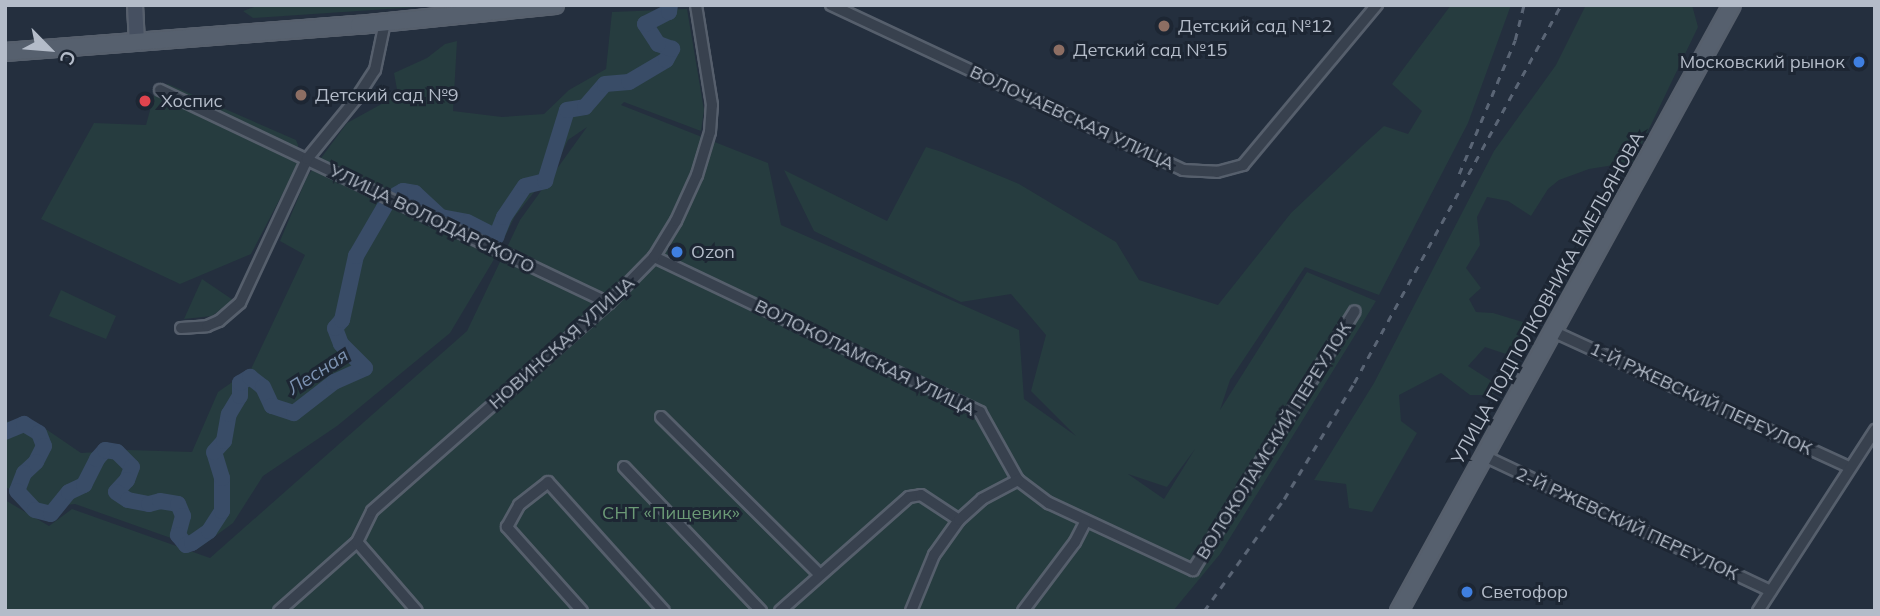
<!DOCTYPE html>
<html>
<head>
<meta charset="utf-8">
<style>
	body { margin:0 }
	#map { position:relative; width:1880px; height:616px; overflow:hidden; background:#242f3e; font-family:Mulish,sans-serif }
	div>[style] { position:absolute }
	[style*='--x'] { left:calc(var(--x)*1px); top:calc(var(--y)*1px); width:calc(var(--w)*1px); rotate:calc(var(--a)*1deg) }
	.green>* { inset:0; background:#263c3f }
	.river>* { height:16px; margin:-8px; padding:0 8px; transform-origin:8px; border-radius:8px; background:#394c67 }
	.roads { filter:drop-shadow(2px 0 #565f6c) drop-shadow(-2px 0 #565f6c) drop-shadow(0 2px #565f6c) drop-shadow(0 -2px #565f6c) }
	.street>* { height:10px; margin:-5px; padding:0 5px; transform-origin:5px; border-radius:5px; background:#38414e }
	.secondary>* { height:14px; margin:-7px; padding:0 7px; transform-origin:7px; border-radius:7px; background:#465061 }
	.primary>* { height:16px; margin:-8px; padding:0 8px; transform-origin:8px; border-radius:8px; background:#56606e }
	.rail>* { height:2.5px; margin-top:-1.25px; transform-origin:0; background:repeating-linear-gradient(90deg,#5a6575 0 7px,transparent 0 14px) }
	.dots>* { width:19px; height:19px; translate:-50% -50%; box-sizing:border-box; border:4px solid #1d2633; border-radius:50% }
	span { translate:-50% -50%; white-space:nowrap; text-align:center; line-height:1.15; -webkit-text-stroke:6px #1d2633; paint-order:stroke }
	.poi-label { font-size:18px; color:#b4bcc9 }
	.left { translate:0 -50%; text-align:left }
	.right { translate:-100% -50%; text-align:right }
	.street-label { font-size:18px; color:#b4bcc9 }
	.park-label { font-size:18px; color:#6b9a76 }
	.water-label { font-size:19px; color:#7c92b1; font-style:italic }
	.frame { position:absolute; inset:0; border:7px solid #b4bcc9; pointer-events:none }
	.north { position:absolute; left:14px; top:14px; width:70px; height:70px; -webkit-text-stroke:5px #1d2633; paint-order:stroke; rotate:115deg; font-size:19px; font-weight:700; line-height:28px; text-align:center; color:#b4bcc9 }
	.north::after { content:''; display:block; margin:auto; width:24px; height:32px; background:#b4bcc9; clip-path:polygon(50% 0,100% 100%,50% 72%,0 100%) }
</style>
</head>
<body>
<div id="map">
	<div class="green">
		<div style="clip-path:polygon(259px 5px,447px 5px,253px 18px,243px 11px)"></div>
		<div style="clip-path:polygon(evenodd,1451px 5px,1511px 5px,1468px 123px,1379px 295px,1305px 267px,1230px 380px,1220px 410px,1307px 272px,1376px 301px,1220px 554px,1173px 611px,5px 611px,5px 500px,49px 526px,72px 509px,210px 558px,467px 331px,520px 220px,587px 127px,568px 140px,556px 165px,515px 216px,493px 261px,450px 333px,337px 426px,263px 476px,233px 523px,199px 548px,75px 504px,47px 507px,5px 487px,5px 421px,40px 425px,81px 453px,128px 450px,192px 452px,218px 392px,251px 369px,305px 255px,280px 241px,307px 177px,347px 123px,398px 95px,394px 73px,427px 58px,445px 44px,457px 41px,453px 111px,502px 117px,544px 114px,569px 90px,606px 69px,612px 12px,687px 9px,704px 110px,701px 131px,624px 102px,621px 105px,768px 163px,781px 225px,1019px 330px,1024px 399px,1076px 436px,1031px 391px,1046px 335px,1011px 294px,961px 302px,814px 231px,784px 170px,887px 221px,926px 147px,942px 152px,1019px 184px,1116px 242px,1139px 280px,1218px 305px,1291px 213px,1362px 146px,1384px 126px,1408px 134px,1422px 111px,1392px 84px,1451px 5px,1195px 449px,1164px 499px,1128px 474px,1167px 487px,1195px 449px)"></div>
		<div style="clip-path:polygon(1586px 5px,1692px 5px,1698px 27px,1633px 162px,1589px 169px,1559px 180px,1548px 189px,1531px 216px,1508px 201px,1487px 197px,1477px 217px,1480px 245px,1466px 268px,1481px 288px,1469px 299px,1476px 312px,1493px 313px,1526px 323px,1512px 356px,1485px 347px,1468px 366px,1493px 382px,1493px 395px,1470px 395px,1441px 373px,1399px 395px,1401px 421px,1417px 433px,1372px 512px,1349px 508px,1346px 484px,1314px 480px,1374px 383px,1494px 151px,1556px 65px)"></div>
		<div style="clip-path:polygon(168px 84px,296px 140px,298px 145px,297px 166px,251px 254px,180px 284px,41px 219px,94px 123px,146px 125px,156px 88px)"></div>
		<div style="clip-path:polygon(202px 279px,233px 300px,212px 316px,184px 319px)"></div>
		<div style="clip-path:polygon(61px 290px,116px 316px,106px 339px,49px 316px)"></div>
	</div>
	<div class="river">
		<div style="--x:5;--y:432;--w:21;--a:-23"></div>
		<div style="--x:24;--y:424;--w:17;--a:31"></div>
		<div style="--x:39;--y:433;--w:14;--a:69"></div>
		<div style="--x:44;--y:446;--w:18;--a:117"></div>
		<div style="--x:36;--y:462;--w:16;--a:137"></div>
		<div style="--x:24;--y:473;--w:19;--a:111"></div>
		<div style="--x:17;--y:491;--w:26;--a:47"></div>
		<div style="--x:35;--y:510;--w:16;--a:14"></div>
		<div style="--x:51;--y:514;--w:28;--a:-51"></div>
		<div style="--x:69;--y:492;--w:17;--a:-25"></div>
		<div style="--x:84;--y:485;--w:29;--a:-63"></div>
		<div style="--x:97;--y:459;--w:12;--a:-48"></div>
		<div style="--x:105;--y:450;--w:12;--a:9"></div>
		<div style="--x:117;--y:452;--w:21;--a:45"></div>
		<div style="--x:132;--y:467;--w:14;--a:111"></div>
		<div style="--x:127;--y:480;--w:16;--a:133"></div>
		<div style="--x:116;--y:492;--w:14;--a:34"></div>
		<div style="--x:128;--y:500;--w:21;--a:11"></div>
		<div style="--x:149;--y:504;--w:11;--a:-15"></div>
		<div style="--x:160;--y:501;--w:18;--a:9"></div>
		<div style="--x:178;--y:504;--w:13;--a:67"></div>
		<div style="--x:183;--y:516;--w:20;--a:105"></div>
		<div style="--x:178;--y:535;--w:13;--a:51"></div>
		<div style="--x:186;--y:545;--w:6;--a:-18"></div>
		<div style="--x:192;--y:543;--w:21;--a:-35"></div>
		<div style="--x:209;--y:531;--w:24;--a:-57"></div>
		<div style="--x:222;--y:511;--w:33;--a:-90"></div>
		<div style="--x:222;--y:478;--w:27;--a:-107"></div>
		<div style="--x:214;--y:452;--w:15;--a:-48"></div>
		<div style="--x:224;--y:441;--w:27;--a:-80"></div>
		<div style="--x:229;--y:414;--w:21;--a:-59"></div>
		<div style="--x:240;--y:396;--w:13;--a:-90"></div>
		<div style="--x:240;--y:383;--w:12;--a:-31"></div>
		<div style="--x:250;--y:377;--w:16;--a:38"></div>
		<div style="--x:263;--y:387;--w:21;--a:65"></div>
		<div style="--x:272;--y:406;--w:23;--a:18"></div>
		<div style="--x:294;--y:413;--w:51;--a:-37.8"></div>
		<div style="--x:334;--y:382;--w:34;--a:-24"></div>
		<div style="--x:365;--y:368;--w:34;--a:-135"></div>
		<div style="--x:341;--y:344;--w:17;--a:-111"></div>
		<div style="--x:335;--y:328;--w:11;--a:-49"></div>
		<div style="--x:342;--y:320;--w:66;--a:-77.7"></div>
		<div style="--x:356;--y:256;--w:66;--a:-59.9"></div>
		<div style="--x:389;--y:199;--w:16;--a:-30"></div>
		<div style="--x:403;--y:191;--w:12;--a:9"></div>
		<div style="--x:415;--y:193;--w:35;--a:43"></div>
		<div style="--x:441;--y:217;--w:26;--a:11"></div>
		<div style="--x:467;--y:222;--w:33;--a:27"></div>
		<div style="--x:496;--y:237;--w:22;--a:-68"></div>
		<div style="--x:504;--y:217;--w:37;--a:-56"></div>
		<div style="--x:525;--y:186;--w:21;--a:-14"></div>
		<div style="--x:545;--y:181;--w:74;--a:-72.8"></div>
		<div style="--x:567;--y:110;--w:18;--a:-9"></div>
		<div style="--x:585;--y:107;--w:30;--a:-49"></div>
		<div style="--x:605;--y:84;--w:24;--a:-5"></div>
		<div style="--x:629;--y:82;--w:43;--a:-30.7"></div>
		<div style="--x:666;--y:60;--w:13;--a:-61"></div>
		<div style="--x:672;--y:49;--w:15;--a:-160"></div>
		<div style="--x:658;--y:44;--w:24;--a:-123"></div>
		<div style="--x:645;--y:24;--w:27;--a:-27"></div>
		<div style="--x:669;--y:12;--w:7;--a:-82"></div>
	</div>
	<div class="roads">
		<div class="street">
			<div style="--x:831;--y:5;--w:389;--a:25.1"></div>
			<div style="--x:1183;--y:170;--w:34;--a:3"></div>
			<div style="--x:1217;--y:172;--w:27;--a:-15"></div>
			<div style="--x:1243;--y:165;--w:209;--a:-50.1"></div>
			<div style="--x:160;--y:90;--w:497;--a:25.4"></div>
			<div style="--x:654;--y:257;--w:361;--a:25.4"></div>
			<div style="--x:980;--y:412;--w:78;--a:60.8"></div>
			<div style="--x:1018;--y:480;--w:39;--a:37"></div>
			<div style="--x:1049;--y:503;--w:159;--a:25"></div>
			<div style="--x:1193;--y:570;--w:305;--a:-58"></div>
			<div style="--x:181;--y:328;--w:26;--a:-4"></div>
			<div style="--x:207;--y:326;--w:13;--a:-23"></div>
			<div style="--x:219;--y:321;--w:28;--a:-41"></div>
			<div style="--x:240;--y:303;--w:159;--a:-65"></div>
			<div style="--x:307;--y:159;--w:77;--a:-50.8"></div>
			<div style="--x:356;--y:99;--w:35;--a:-57"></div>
			<div style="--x:375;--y:70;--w:49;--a:-78.2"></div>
			<div style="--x:1552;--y:331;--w:327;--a:24.6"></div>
			<div style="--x:661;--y:417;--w:223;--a:44.8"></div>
			<div style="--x:1484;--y:456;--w:317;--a:25.2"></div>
			<div style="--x:624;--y:467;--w:199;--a:46.4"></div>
			<div style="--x:357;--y:542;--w:91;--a:49"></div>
			<div style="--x:279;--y:611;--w:104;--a:-41.5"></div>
			<div style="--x:357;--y:542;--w:34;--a:-64"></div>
			<div style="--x:372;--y:511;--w:315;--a:-41.3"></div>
			<div style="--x:609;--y:303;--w:64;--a:-45.6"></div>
			<div style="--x:654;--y:257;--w:42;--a:-58.6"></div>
			<div style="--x:676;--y:221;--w:51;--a:-65.5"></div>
			<div style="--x:697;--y:175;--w:45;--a:-73.2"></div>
			<div style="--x:710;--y:132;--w:27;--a:-86"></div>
			<div style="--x:712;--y:105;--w:101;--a:-99.1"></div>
			<div style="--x:582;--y:611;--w:113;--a:-131.8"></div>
			<div style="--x:507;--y:527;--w:25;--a:-61"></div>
			<div style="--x:519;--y:505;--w:37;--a:-38"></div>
			<div style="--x:548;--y:482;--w:173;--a:48"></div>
			<div style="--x:780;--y:611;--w:172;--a:-41.5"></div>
			<div style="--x:909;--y:497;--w:12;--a:-9"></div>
			<div style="--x:921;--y:495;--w:45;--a:33.3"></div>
			<div style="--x:911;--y:611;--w:61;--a:-67.7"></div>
			<div style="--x:934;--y:555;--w:43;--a:-54.5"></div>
			<div style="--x:959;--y:520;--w:31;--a:-42"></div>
			<div style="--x:982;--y:499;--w:41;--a:-27.8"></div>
			<div style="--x:1023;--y:611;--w:86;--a:-53"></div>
			<div style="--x:1075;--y:542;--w:22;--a:-63"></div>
			<div style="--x:1758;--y:611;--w:216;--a:-57.1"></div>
		</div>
		<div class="secondary">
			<div style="--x:135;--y:5;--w:35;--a:87"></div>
		</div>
		<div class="primary">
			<div style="--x:5;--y:52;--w:355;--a:-4.4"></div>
			<div style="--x:359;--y:25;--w:197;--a:-5.8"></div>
			<div style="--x:1399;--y:611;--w:691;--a:-61.21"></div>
		</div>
	</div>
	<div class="rail">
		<div style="--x:1459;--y:174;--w:145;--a:-67.3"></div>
		<div style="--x:1515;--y:40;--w:36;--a:-76"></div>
		<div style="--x:1204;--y:611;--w:138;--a:-54.5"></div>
		<div style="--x:1284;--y:499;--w:135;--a:-58.9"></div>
		<div style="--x:1354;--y:383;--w:431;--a:-61.3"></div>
	</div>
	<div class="dots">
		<div style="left:1164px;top:26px;background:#8d6e63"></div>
		<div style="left:1059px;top:50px;background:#8d6e63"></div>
		<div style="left:1859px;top:62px;background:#3f7fe0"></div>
		<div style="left:301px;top:95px;background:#8d6e63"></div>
		<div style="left:145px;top:101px;background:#e0444e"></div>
		<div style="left:677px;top:252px;background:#3f7fe0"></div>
		<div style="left:1467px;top:592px;background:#3f7fe0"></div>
	</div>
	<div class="poi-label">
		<span class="left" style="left:1178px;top:26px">Детский сад №12</span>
		<span class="left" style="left:1073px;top:50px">Детский сад №15</span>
		<span class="right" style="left:1845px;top:62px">Московский рынок</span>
		<span class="left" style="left:315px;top:95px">Детский сад №9</span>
		<span class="left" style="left:161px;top:101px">Хоспис</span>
		<span class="left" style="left:691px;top:252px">Ozon</span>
		<span class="left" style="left:1481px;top:592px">Светофор</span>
	</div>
	<div class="street-label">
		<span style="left:1072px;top:118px;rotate:25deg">ВОЛОЧАЕВСКАЯ УЛИЦА</span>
		<span style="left:432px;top:219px;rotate:26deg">УЛИЦА ВОЛОДАРСКОГО</span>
		<span style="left:1548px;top:298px;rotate:-61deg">УЛИЦА ПОДПОЛКОВНИКА ЕМЕЛЬЯНОВА</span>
		<span style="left:562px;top:343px;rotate:-42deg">НОВИНСКАЯ УЛИЦА</span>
		<span style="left:865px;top:358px;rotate:26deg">ВОЛОКОЛАМСКАЯ УЛИЦА</span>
		<span style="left:1701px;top:399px;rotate:25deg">1-Й РЖЕВСКИЙ ПЕРЕУЛОК</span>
		<span style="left:1274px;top:441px;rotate:-58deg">ВОЛОКОЛАМСКИЙ ПЕРЕУЛОК</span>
		<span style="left:1627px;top:524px;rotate:25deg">2-Й РЖЕВСКИЙ ПЕРЕУЛОК</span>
	</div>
	<div class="park-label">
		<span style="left:671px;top:513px">СНТ «Пищевик»</span>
	</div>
	<div class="water-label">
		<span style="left:318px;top:372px;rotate:-33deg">Лесная</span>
	</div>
	<div class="frame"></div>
	<div class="north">С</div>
</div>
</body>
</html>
